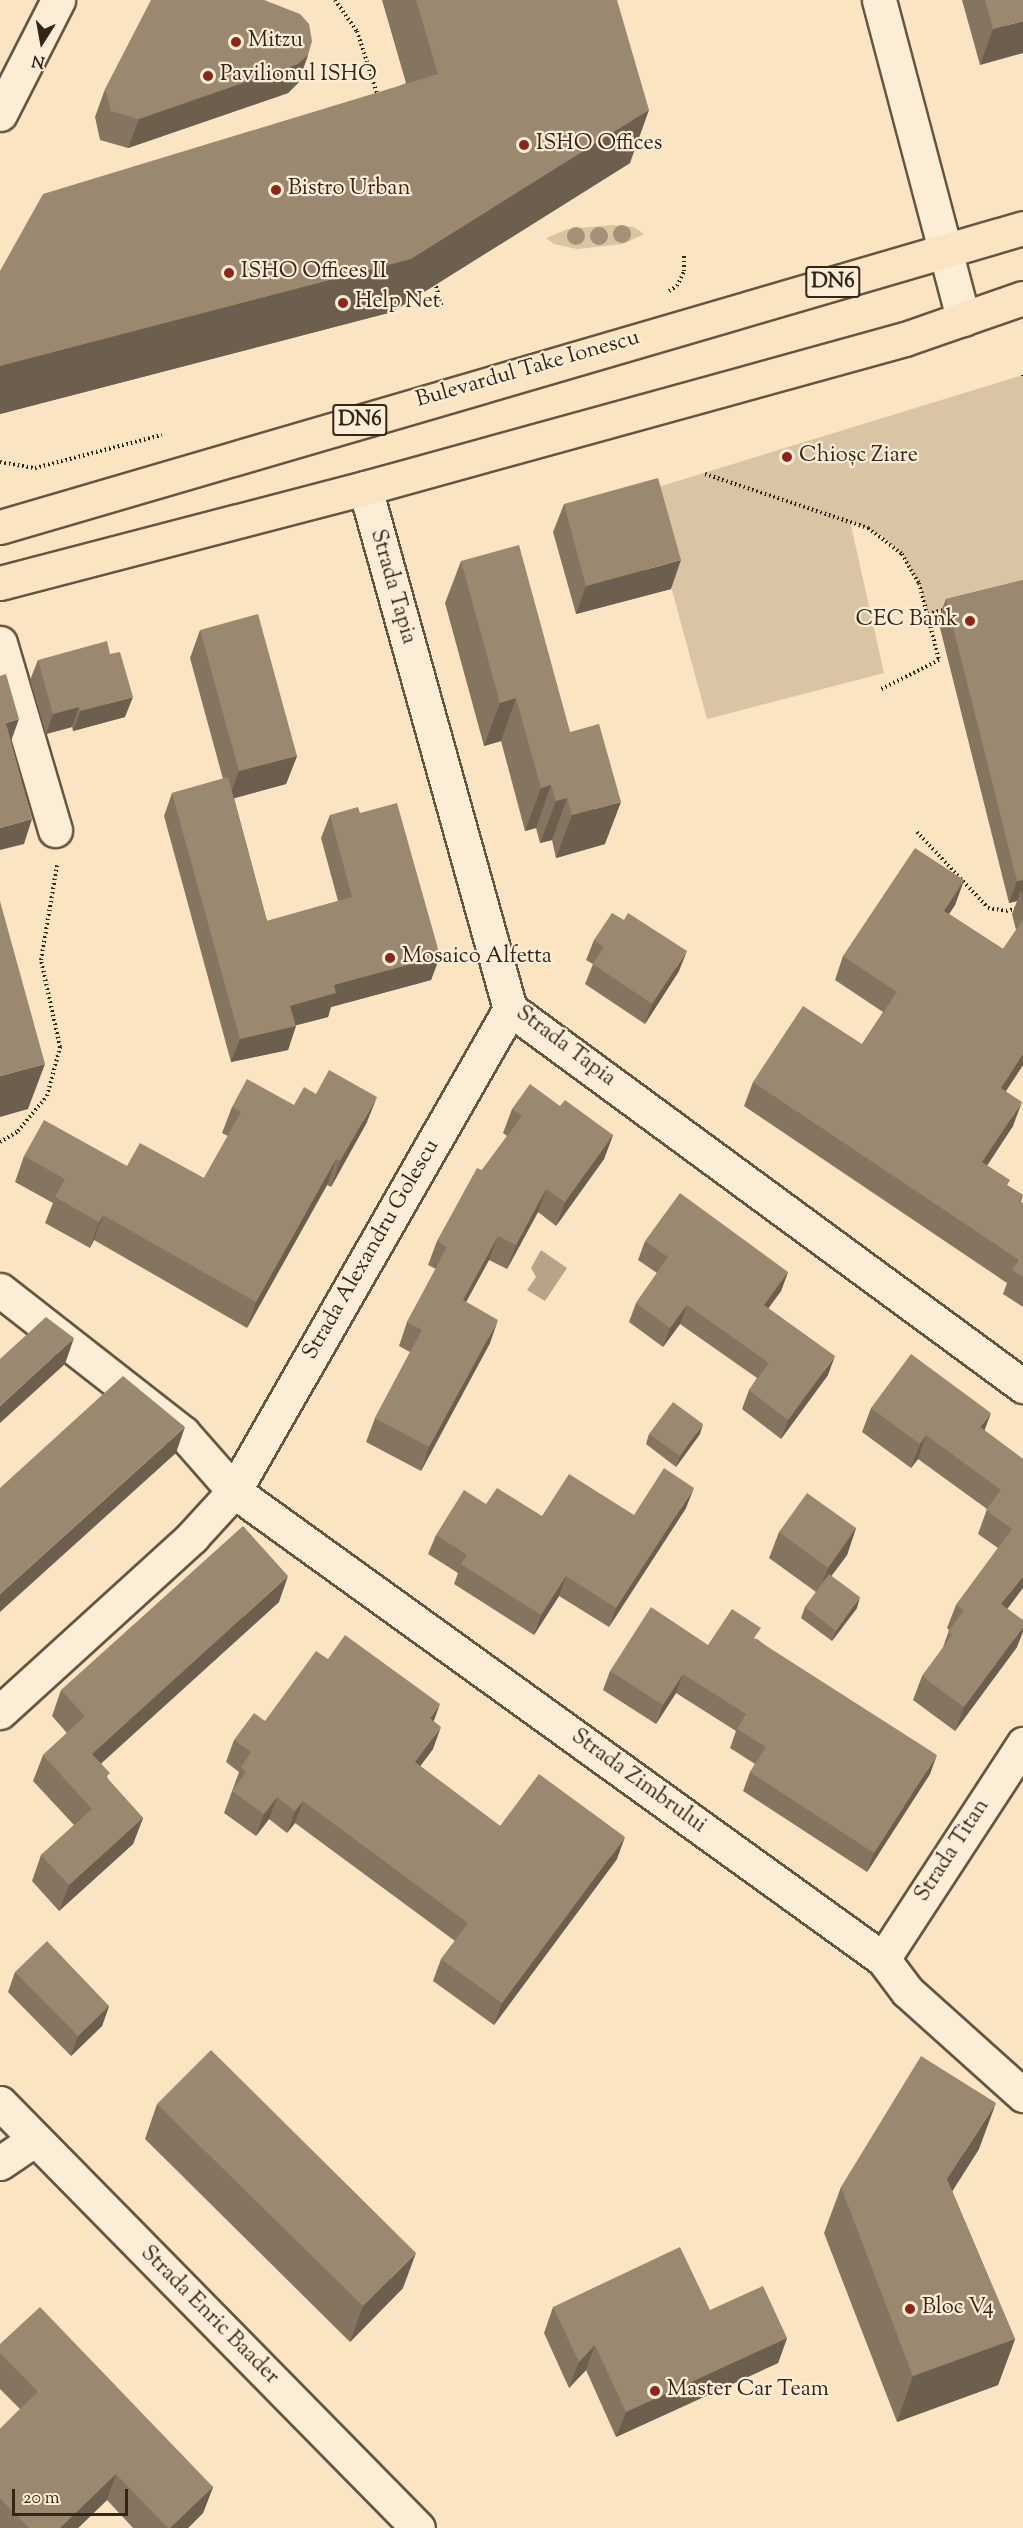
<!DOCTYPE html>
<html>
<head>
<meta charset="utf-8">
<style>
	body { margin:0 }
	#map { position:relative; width:1023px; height:2528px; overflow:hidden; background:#fbe4c1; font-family:"Sorts Mill Goudy",serif }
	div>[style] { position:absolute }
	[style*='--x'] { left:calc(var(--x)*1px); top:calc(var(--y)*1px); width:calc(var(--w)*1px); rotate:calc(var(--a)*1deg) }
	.green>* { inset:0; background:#d9c4a4 }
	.water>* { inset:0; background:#b7a388 }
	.path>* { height:4px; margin-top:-2px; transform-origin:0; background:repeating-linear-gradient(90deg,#342518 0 1.5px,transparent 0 4.5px) }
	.roads { filter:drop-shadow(2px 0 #665542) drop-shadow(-2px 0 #665542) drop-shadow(0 2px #665542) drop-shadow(0 -2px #665542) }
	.minor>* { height:33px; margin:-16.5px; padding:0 16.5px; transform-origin:16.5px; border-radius:16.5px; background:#fcedd7 }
	.major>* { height:33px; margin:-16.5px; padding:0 16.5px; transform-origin:16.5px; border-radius:16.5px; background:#fbe4c1 }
	.trees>* { width:18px; height:18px; margin:-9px; border-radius:50%; background:#a49177 }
	.wall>* { inset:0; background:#857560 }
	.shaded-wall>* { inset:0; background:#6c5f4e }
	.building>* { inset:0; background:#9b8870 }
	.dots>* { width:16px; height:16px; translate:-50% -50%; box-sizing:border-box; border:3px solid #fcedd7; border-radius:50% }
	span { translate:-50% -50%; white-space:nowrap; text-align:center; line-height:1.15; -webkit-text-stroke:4.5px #fcedd7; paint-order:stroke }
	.shield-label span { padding:2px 4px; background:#fcedd7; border:2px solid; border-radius:4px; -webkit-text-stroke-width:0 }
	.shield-label { font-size:21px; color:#342518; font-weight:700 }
	.poi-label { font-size:22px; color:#342518 }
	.left { translate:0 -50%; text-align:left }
	.right { translate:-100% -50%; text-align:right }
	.street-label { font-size:22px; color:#342518 }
	.north { position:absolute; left:12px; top:12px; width:60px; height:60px; -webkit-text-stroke:4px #fcedd7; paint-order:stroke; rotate:191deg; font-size:16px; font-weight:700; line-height:24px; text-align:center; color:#342518 }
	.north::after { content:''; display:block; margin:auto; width:21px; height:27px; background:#342518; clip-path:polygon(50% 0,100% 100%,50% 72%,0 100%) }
	.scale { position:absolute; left:12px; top:2489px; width:116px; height:27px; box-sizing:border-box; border:3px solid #342518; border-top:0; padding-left:8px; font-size:18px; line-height:21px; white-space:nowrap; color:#342518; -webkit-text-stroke:4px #fcedd7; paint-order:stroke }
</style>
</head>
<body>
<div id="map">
	<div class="green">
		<div style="clip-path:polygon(613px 225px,634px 227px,644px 234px,623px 244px,577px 249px,554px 244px,546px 238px,568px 229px)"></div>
		<div style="clip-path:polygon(1023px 375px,1023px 590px,928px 614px,919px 583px,902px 554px,882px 536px,850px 521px,884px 673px,707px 719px,645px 491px)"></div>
	</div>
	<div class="water">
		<div style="clip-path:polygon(541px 1250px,567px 1268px,545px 1301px,527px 1290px,536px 1277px,531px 1268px)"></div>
	</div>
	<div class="path">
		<div style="--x:335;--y:0;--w:38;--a:55"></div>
		<div style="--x:357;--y:31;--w:69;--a:72.3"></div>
		<div style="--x:435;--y:282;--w:27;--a:75"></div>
		<div style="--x:669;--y:291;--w:9;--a:-32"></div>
		<div style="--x:677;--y:286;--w:17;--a:-65"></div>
		<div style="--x:684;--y:271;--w:18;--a:-90"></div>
		<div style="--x:1023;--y:375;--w:1;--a:90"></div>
		<div style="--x:0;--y:462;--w:36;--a:10"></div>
		<div style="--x:35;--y:468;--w:131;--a:-14.6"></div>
		<div style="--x:705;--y:474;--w:172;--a:18.3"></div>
		<div style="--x:868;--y:528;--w:43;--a:37.4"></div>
		<div style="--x:902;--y:554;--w:34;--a:60"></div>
		<div style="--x:919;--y:583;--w:80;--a:75.4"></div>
		<div style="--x:939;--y:660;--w:65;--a:153.4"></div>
		<div style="--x:928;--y:614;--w:20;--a:-15"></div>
		<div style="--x:917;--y:832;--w:104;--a:46.9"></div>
		<div style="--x:988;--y:908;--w:18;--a:9"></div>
		<div style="--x:1006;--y:911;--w:17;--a:-13"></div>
		<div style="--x:0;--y:1142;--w:21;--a:-31"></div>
		<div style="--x:18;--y:1131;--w:45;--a:-50.4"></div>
		<div style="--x:47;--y:1096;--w:51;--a:-75.1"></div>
		<div style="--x:60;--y:1047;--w:89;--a:-102.3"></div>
		<div style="--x:41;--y:960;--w:96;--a:-80.4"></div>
	</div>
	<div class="roads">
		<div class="minor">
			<div style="--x:879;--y:0;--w:330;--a:75.2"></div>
			<div style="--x:0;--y:114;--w:128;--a:-63"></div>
			<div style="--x:365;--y:488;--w:541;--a:74.45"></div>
			<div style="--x:510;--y:1009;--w:637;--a:36.31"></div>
			<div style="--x:0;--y:643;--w:195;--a:73.6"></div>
			<div style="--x:0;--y:1290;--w:232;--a:38"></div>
			<div style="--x:183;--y:1433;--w:77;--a:48.7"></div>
			<div style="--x:234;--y:1491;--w:800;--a:35.8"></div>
			<div style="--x:883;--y:1959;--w:40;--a:53"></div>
			<div style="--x:907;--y:1991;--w:156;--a:41.9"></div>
			<div style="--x:0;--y:1712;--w:260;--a:-42.3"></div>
			<div style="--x:192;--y:1537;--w:62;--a:-47.6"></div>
			<div style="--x:234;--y:1491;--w:555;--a:-60.2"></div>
			<div style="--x:883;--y:1959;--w:257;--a:-56.9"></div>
			<div style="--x:0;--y:2103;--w:596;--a:45.48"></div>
			<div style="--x:0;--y:2163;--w:42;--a:-34.4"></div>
		</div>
		<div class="major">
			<div style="--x:0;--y:527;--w:1066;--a:-16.29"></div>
			<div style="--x:0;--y:583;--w:377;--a:-14.6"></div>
			<div style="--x:365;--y:488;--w:560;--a:-15.43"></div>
			<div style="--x:905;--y:339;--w:125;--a:-19.2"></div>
		</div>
	</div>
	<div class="trees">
		<div style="left:622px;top:234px"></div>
		<div style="left:576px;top:236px"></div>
		<div style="left:599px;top:236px"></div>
	</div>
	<div class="wall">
		<div style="clip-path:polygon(382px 0,617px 0,630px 163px,392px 312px,0 414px,0 271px,406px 83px)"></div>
		<div style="clip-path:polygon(962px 0,1023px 0,980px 65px)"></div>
		<div style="clip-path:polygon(308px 55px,298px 83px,288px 93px,128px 148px,100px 140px,95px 117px,105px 89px)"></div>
		<div style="clip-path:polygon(564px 504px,671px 589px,576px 614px,553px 532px)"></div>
		<div style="clip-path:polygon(461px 561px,570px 732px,605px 844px,556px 858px,552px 840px,540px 843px,536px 828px,525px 831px,501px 741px,484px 746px,445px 603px)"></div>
		<div style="clip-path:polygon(1023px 580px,1023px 1065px,1006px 1091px,1013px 1126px,987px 1166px,1008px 1186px,1023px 1195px,1021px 1202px,1023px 1203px,1023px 1307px,1003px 1294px,1007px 1283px,744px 1106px,753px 1082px,862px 1044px,883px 1012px,835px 980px,843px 956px,964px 880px,955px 905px,949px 914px,1003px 949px,1016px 930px,1012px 914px,1017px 901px,1009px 903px,938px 620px,946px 599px)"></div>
		<div style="clip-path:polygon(200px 630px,297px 756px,286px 784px,234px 798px,267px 921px,338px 901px,321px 838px,330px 815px,360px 813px,440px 956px,431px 980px,331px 1007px,328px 1017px,296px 1025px,288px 1050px,231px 1062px,164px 816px,172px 793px,223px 779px,190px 658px)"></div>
		<div style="clip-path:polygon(38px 660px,125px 717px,73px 731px,72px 727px,46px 734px,30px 680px)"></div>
		<div style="clip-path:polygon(624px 920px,679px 971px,645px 1024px,585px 984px,593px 964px,586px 960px,594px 940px)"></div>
		<div style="clip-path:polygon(294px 1105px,367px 1122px,331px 1187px,327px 1185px,247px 1328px,94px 1240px,90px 1248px,45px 1223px,53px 1203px,15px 1182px,24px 1156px,127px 1166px,204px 1178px,228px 1136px,222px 1133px,232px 1107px)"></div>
		<div style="clip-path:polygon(560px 1106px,613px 1135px,604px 1159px,556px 1226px,538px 1212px,507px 1269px,489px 1260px,466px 1302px,490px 1343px,421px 1471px,366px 1442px,375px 1418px,410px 1352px,399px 1346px,407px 1322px,436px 1269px,428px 1265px,437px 1241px,482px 1170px,507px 1136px,503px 1133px,512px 1109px)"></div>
		<div style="clip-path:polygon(645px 1241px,788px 1272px,781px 1291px,768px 1308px,828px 1375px,781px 1439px,742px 1409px,749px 1390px,757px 1378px,680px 1324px,663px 1347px,629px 1322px,636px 1303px,657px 1273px,638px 1260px)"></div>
		<div style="clip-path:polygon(871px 1408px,984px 1430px,1023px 1459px,1007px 1609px,1017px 1647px,955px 1731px,913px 1700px,922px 1676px,942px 1650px,949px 1630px,947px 1628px,956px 1605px,998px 1548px,978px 1534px,987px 1509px,918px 1459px,911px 1468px,862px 1432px)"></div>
		<div style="clip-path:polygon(649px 1434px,700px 1434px,676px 1467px,646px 1444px)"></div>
		<div style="clip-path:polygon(486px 1504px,542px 1516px,634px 1515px,686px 1508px,609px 1627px,559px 1596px,534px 1635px,454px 1584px,458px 1573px,428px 1554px,436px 1535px)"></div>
		<div style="clip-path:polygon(856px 1528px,847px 1555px,831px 1576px,857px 1608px,832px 1641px,801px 1618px,805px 1607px,816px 1592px,769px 1558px,779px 1532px)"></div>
		<div style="clip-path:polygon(279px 1602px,101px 1763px,108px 1779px,143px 1818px,133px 1844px,59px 1911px,32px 1881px,41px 1855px,74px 1825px,33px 1781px,43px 1755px,67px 1733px,52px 1716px,61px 1690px)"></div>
		<div style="clip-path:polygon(757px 1639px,930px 1774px,867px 1872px,743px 1791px,750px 1772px,755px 1764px,730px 1748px,736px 1731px,676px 1693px,656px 1724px,603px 1690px,610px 1671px,708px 1645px)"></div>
		<div style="clip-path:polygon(328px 1659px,434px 1722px,433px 1749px,420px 1766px,500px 1826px,617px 1859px,494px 2025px,433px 1981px,441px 1959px,455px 1941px,295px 1823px,287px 1833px,269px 1819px,256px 1836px,224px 1813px,239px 1772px,226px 1762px,234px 1740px,265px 1721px)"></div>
		<div style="clip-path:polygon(15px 1972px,109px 2006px,102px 2026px,71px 2056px,8px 1992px)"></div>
		<div style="clip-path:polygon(157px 2104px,403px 2288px,350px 2342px,145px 2139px)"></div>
		<div style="clip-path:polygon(979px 2149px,952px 2191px,1015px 2339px,998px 2385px,897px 2422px,824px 2233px,841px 2187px)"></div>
		<div style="clip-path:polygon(553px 2307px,710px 2310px,787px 2338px,778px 2363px,616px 2437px,586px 2370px,569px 2388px,544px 2333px)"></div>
		<div style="clip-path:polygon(0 2344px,213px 2487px,203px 2513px,188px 2528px,133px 2528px,107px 2500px,78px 2528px,0 2528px,0 2429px,20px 2409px,0 2389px)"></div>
	</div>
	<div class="shaded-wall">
		<div style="clip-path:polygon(1023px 21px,1023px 53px,980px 65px,993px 29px)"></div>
		<div style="clip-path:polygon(308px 55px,298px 83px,288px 93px,128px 148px,139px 119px)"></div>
		<div style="clip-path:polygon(649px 110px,630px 163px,392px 312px,0 414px,0 366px)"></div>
		<div style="clip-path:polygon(681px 560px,671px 589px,576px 614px,586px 586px)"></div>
		<div style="clip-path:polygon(133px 697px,125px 717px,73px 731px,80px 711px)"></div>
		<div style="clip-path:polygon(516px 698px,501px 741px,484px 746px,500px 703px)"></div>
		<div style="clip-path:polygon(79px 707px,72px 727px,46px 734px,53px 714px)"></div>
		<div style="clip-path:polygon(19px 719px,10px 744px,6px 723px)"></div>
		<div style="clip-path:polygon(297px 756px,286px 784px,228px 800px,239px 771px)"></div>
		<div style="clip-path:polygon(551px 785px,536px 828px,525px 831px,541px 788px)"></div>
		<div style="clip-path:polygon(567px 798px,552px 840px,540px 843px,556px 801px)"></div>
		<div style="clip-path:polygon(621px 802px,605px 844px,556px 858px,572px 815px)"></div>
		<div style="clip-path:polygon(32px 819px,24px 844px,0 850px,0 828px)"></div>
		<div style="clip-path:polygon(964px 880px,955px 905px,935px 935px,944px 911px)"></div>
		<div style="clip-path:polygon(1023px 880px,1023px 899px,1021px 890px,1017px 901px,1009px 903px,1017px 881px)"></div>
		<div style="clip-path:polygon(687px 951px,679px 971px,645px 1024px,652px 1004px)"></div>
		<div style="clip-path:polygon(440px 956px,431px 980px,331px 1007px,328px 1017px,282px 1029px,290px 1006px,334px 985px)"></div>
		<div style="clip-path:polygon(296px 1026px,288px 1050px,231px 1062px,240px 1039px)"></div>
		<div style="clip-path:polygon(1023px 1054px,1023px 1065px,992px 1112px,1001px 1088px)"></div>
		<div style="clip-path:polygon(45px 1064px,28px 1109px,0 1117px,0 1076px)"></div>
		<div style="clip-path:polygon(377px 1097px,367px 1122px,331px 1187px,340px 1161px)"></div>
		<div style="clip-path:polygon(1022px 1102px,1013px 1126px,973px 1186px,982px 1162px)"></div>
		<div style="clip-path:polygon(613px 1135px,604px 1159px,556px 1226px,565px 1202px)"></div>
		<div style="clip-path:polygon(336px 1159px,327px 1185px,247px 1328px,256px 1302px)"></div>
		<div style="clip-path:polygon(546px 1189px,538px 1212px,507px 1269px,516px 1245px)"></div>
		<div style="clip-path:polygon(103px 1215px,94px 1240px,90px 1248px,99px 1222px)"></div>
		<div style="clip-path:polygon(498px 1236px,489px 1260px,454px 1324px,463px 1300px)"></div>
		<div style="clip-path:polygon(788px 1272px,781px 1291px,757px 1324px,764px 1305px)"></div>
		<div style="clip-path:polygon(687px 1305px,680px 1324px,663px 1347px,670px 1328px)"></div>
		<div style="clip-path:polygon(498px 1320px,490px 1343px,421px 1471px,429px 1447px)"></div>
		<div style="clip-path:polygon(74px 1338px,65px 1364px,0 1423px,0 1406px)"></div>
		<div style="clip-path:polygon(835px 1356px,828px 1375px,781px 1439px,788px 1420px)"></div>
		<div style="clip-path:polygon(991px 1413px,982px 1437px,980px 1427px)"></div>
		<div style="clip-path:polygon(703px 1424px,700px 1434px,676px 1467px,680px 1456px)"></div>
		<div style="clip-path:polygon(185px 1427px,176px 1453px,0 1612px,0 1594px)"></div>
		<div style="clip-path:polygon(926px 1435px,918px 1459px,911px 1468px,920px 1444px)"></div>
		<div style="clip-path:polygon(694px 1488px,686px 1508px,609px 1627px,616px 1608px)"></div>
		<div style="clip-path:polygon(856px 1528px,847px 1555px,818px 1594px,828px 1568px)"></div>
		<div style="clip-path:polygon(288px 1576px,279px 1602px,83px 1780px,92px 1754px)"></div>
		<div style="clip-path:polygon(566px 1576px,559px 1596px,534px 1635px,541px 1615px)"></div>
		<div style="clip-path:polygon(1023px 1576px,1023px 1588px,993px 1628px,1001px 1604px)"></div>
		<div style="clip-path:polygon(860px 1597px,857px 1608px,832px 1641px,836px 1631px)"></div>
		<div style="clip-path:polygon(1023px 1627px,1023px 1632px,1017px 1647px,955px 1731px,964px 1707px)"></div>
		<div style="clip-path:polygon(683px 1674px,676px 1693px,656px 1724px,663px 1705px)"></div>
		<div style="clip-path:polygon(440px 1704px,432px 1726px,430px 1718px)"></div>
		<div style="clip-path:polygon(441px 1727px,433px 1749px,407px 1784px,415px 1762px)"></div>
		<div style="clip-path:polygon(937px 1755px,930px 1774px,867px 1872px,874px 1853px)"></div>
		<div style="clip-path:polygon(277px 1797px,269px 1819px,256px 1836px,264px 1814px)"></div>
		<div style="clip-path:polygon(303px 1801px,295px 1823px,287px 1833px,295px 1811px)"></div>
		<div style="clip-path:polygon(143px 1818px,133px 1844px,59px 1911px,69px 1885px)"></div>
		<div style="clip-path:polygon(625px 1837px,617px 1859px,494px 2025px,502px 2003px)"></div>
		<div style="clip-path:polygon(109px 2006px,102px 2026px,71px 2056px,78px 2036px)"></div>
		<div style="clip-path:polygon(996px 2103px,979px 2149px,931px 2225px,947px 2179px)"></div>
		<div style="clip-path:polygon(416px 2253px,403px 2288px,350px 2342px,363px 2306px)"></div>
		<div style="clip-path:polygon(787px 2338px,778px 2363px,616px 2437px,626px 2412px)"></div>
		<div style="clip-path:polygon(1015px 2339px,998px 2385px,897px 2422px,913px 2376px)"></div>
		<div style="clip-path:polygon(595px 2345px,586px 2370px,569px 2388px,579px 2362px)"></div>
		<div style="clip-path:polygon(116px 2474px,107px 2500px,78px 2528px,60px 2528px)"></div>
		<div style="clip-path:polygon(213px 2487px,203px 2513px,188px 2528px,170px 2528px)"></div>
	</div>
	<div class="building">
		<div style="clip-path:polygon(151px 0,264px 0,300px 14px,309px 24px,312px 41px,308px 55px,298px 64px,139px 119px,111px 111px,105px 89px)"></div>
		<div style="clip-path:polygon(416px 0,617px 0,649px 110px,411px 259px,0 366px,0 271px,43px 194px,438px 74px)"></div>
		<div style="clip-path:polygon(985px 0,1023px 0,1023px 21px,993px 29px)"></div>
		<div style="clip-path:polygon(658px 478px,681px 560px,586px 586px,564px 504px)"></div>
		<div style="clip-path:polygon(519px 545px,570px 732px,599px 724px,621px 802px,572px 815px,567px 798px,556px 801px,551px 785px,541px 788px,516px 698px,500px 703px,461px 561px)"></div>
		<div style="clip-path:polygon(1023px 580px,1023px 880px,1017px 881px,946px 599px)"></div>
		<div style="clip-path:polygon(258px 614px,297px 756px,239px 771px,200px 630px)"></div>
		<div style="clip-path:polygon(107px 641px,110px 654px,120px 652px,133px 697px,80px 711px,79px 707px,53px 714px,38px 660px)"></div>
		<div style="clip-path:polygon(6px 674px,19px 719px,6px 723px,32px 819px,0 828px,0 676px)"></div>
		<div style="clip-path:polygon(228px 777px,267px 921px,352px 897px,330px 815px,358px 807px,360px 813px,397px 803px,440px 956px,334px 985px,336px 993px,290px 1006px,296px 1026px,240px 1039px,172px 793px)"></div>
		<div style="clip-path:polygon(915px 848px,964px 880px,944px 911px,1003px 949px,1023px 920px,1023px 1054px,1001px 1088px,1022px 1102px,982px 1162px,1010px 1180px,1007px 1185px,1023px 1195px,1019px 1201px,1023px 1203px,1023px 1277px,1012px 1270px,1019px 1260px,753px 1082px,803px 1006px,862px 1044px,897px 992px,843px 956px)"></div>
		<div style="clip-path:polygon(0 901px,45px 1064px,0 1076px)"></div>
		<div style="clip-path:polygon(612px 913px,624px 920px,628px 913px,687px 951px,652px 1004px,593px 964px,604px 947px,594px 940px)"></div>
		<div style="clip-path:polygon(329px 1070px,377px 1097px,340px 1161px,336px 1159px,256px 1302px,103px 1215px,99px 1222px,55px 1197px,65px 1179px,24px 1156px,44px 1120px,127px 1166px,140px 1143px,204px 1178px,241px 1112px,232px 1107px,247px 1079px,294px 1105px,304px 1087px,316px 1094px)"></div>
		<div style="clip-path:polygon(530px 1084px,560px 1106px,565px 1100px,613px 1135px,565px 1202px,546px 1189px,516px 1245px,498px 1236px,463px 1300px,498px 1320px,429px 1447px,375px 1418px,422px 1330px,407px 1322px,447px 1247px,437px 1241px,477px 1168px,482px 1170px,522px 1116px,512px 1109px)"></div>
		<div style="clip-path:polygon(680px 1193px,788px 1272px,764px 1305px,835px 1356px,788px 1420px,749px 1390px,769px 1363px,687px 1305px,670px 1328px,636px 1303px,668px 1257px,645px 1241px)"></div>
		<div style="clip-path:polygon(46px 1317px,74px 1338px,0 1406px,0 1359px)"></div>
		<div style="clip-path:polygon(911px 1354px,991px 1413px,980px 1427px,1023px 1459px,1023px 1576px,1001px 1604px,1023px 1620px,1023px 1627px,964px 1707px,922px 1676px,952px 1635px,948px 1632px,964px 1610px,956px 1605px,1012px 1529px,986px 1510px,1001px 1490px,926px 1435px,920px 1444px,871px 1408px)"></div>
		<div style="clip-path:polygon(123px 1376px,185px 1427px,0 1594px,0 1488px)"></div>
		<div style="clip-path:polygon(673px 1402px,703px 1424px,680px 1456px,649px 1434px)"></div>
		<div style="clip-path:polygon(664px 1468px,694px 1488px,616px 1608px,566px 1576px,541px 1615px,461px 1564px,467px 1555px,436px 1535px,464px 1490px,486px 1504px,497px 1488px,542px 1516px,569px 1474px,634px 1515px)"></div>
		<div style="clip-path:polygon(807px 1493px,856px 1528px,828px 1568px,779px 1532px)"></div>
		<div style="clip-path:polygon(243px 1526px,288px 1576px,92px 1754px,110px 1773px,106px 1777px,143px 1818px,69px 1885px,41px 1855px,92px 1809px,43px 1755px,85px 1716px,61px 1690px)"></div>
		<div style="clip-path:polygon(829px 1574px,860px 1597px,836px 1631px,805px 1607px)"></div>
		<div style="clip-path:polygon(651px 1607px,708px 1645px,732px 1609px,761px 1628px,754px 1638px,937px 1755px,874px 1853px,750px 1772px,766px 1747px,737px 1729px,746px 1714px,683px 1674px,663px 1705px,610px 1671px)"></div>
		<div style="clip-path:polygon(345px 1635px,440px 1704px,430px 1718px,441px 1727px,415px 1762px,500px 1826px,539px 1774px,625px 1837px,502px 2003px,441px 1959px,468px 1923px,303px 1801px,295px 1811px,277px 1797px,264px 1814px,232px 1791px,246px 1772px,241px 1767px,251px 1752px,234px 1740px,254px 1713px,265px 1721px,316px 1651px,328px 1659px)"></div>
		<div style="clip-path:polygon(47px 1941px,109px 2006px,78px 2036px,15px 1972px)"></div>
		<div style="clip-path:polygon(211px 2050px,416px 2253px,363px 2306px,157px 2104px)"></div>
		<div style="clip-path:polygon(921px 2056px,996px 2103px,947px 2179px,1015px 2339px,913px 2376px,841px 2187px)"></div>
		<div style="clip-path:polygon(680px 2247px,710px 2310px,763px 2286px,787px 2338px,626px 2412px,595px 2345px,579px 2362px,553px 2307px)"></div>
		<div style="clip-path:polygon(40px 2307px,213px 2487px,170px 2528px,168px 2528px,116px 2474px,60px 2528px,29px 2528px,0 2498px,0 2429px,38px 2392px,0 2353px,0 2344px)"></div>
	</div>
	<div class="dots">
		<div style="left:236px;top:42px;background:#8f2418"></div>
		<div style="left:208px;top:76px;background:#8f2418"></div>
		<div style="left:524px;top:145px;background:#8f2418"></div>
		<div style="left:276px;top:190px;background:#8f2418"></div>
		<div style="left:229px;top:273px;background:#8f2418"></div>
		<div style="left:343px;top:303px;background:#8f2418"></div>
		<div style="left:787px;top:457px;background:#8f2418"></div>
		<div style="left:970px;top:621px;background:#8f2418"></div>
		<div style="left:390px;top:958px;background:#8f2418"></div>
		<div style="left:910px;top:2309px;background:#8f2418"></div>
		<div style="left:655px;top:2391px;background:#8f2418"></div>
	</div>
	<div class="shield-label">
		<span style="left:833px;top:282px">DN6</span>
		<span style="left:360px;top:420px">DN6</span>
	</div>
	<div class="poi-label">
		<span class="left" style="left:248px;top:42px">Mitzu</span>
		<span class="left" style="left:220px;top:76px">Pavilionul ISHO</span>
		<span class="left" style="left:536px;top:145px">ISHO Offices</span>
		<span class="left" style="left:288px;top:190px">Bistro Urban</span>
		<span class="left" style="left:241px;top:273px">ISHO Offices II</span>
		<span class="left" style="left:355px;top:303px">Help Net</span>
		<span class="left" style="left:799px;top:457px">Chioșc Ziare</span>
		<span class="right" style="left:958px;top:621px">CEC Bank</span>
		<span class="left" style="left:402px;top:958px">Mosaico Alfetta</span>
		<span class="left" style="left:922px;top:2309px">Bloc V4</span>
		<span class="left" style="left:667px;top:2391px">Master Car Team</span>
	</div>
	<div class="street-label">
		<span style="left:528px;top:370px;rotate:-16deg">Bulevardul Take Ionescu</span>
		<span style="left:392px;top:587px;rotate:74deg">Strada Tapia</span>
		<span style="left:565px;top:1047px;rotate:37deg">Strada Tapia</span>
		<span style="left:372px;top:1250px;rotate:-60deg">Strada Alexandru Golescu</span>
		<span style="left:638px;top:1782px;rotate:36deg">Strada Zimbrului</span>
		<span style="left:953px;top:1851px;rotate:-57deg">Strada Titan</span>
		<span style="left:209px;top:2316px;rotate:45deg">Strada Enric Baader</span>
	</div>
	<div class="north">N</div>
	<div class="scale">20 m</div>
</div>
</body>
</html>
